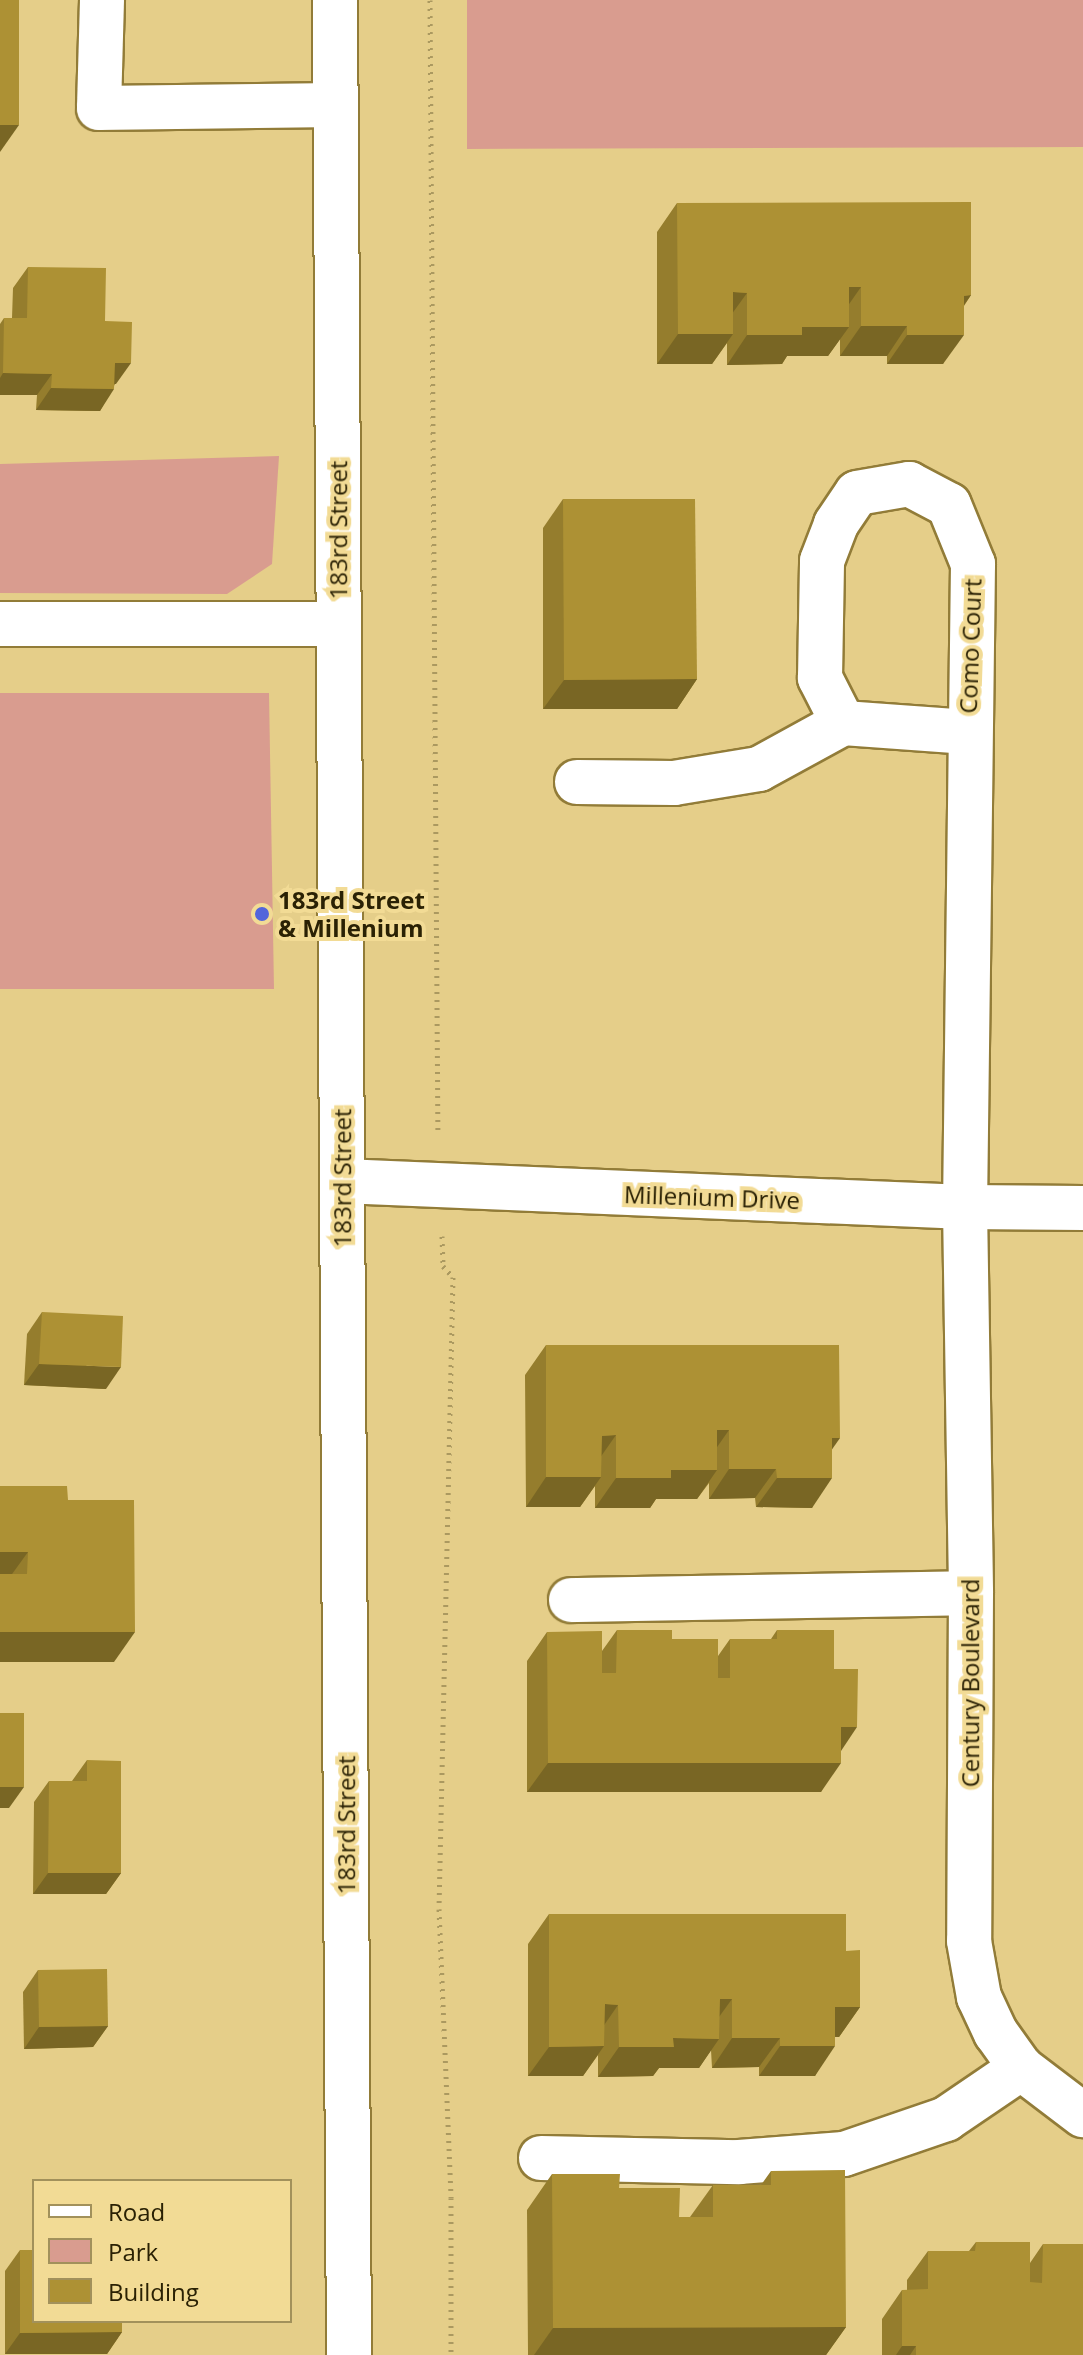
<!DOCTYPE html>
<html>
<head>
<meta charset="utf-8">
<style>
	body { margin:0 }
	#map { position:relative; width:1083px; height:2355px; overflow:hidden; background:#e5ce89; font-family:"Open Sans",sans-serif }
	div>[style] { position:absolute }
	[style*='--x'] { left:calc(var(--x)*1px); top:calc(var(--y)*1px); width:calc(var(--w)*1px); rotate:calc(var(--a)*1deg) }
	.green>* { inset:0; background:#d99c8f }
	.path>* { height:5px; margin-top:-2.5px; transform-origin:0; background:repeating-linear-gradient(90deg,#ab9960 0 2px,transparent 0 8px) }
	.roads { filter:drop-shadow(2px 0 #927c38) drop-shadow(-2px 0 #927c38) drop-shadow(0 2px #927c38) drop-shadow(0 -2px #927c38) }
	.minor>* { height:44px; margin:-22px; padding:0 22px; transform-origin:22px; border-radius:22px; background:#fff }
	.wall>* { inset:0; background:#957d2d }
	.shaded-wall>* { inset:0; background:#796624 }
	.building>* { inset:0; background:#ad9134 }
	.dots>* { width:22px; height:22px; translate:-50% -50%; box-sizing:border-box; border:4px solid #f2db95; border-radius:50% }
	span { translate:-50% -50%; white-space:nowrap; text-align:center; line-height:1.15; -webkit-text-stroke:8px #f2db95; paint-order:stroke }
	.street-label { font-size:24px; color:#2a2104 }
	.poi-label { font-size:24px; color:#2a2104; font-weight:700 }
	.left { translate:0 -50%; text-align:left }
	.legend { position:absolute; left:32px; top:2179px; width:260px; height:144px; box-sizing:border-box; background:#f2db95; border:2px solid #a2915b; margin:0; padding:10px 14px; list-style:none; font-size:24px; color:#2a2104 }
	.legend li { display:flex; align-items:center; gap:16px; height:40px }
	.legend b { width:40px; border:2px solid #a2915b }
</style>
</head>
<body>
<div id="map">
	<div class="green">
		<div style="clip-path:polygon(467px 0,1083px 0,1083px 147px,467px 149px)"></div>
		<div style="clip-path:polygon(279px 456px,272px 564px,227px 594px,0 593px,0 464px)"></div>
		<div style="clip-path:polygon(0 693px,269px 693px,274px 989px,0 989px)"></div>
	</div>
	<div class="path">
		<div style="--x:430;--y:0;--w:1134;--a:89.6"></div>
		<div style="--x:442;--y:1236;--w:30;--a:88"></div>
		<div style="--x:443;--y:1266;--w:15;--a:48"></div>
		<div style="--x:453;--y:1277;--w:632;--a:91.27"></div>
		<div style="--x:439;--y:1909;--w:289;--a:87.6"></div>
		<div style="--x:451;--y:2198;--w:157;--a:90"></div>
	</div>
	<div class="roads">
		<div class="minor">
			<div style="--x:102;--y:0;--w:108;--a:91.6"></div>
			<div style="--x:99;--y:108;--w:236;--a:-0.7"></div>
			<div style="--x:335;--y:0;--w:2355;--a:89.66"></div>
			<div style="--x:0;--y:624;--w:338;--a:0"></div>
			<div style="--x:968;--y:732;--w:125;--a:-175.9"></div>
			<div style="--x:843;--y:723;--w:51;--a:-117.1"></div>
			<div style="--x:820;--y:678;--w:117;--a:-89"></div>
			<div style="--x:822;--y:561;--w:40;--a:-69"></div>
			<div style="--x:836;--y:524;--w:37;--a:-56"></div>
			<div style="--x:857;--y:493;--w:53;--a:-9.8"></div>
			<div style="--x:909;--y:484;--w:45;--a:27.7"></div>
			<div style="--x:949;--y:505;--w:64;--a:67.9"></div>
			<div style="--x:973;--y:564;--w:643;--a:90.71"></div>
			<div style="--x:965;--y:1207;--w:386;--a:89.1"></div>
			<div style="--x:971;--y:1593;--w:348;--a:90.3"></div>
			<div style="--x:969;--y:1941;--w:57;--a:79.9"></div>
			<div style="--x:979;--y:1997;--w:40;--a:65"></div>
			<div style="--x:996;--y:2033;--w:43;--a:54.5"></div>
			<div style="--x:1021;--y:2068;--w:78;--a:37.2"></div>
			<div style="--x:577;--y:782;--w:97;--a:0.6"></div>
			<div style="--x:674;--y:783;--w:86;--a:-9.4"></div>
			<div style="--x:759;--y:769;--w:96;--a:-28.7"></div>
			<div style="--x:342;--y:1181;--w:624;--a:2.39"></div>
			<div style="--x:965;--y:1207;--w:118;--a:0.5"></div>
			<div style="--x:571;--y:1600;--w:400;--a:-1"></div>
			<div style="--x:541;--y:2158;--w:198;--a:1.2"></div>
			<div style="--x:739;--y:2162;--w:105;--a:-4.4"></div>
			<div style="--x:844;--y:2154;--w:108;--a:-18.9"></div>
			<div style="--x:946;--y:2119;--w:91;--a:-34.2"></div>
		</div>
	</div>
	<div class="wall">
		<div style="clip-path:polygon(677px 203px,971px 295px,964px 306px,943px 364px,887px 364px,887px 356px,840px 356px,840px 339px,828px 356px,787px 356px,782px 364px,727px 365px,727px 343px,712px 364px,657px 364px,657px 232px)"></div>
		<div style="clip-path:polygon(28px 267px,105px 321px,116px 384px,115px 384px,100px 411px,36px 410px,37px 395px,0 395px,0 324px,4px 318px,12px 318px,13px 288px)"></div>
		<div style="clip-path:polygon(563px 499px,697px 679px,677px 709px,543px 709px,543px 528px)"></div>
		<div style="clip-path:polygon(42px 1312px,106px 1389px,24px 1385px,27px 1334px)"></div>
		<div style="clip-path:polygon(546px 1345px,832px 1449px,812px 1508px,756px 1507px,755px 1498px,709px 1499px,709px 1483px,697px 1499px,656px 1499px,650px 1508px,595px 1508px,595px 1486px,580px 1507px,526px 1507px,525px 1375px)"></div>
		<div style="clip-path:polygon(0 1486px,68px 1500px,114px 1662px,0 1662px)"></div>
		<div style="clip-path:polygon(617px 1630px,672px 1639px,718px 1656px,730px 1639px,771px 1639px,777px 1630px,834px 1669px,841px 1750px,821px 1792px,527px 1792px,527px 1661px,547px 1632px,602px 1651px)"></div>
		<div style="clip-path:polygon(87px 1760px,121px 1873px,106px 1894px,33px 1894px,34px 1802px,49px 1781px,72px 1781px)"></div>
		<div style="clip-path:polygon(549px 1914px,846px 1951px,860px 2007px,839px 2037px,835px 2037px,815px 2076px,759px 2076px,759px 2067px,712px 2068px,711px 2050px,699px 2068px,659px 2068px,653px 2076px,598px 2077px,598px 2055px,583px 2076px,528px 2076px,528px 1944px)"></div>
		<div style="clip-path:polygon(38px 1970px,108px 2026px,93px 2047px,24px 2049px,23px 1992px)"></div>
		<div style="clip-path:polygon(771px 2171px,846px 2327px,826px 2355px,528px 2355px,527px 2210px,552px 2174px,619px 2188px,679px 2217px,690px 2217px,713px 2185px,761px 2185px)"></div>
		<div style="clip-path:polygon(976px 2242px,1030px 2263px,1043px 2244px,1083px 2355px,882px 2355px,882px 2319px,902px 2290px,907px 2290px,907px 2280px,928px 2251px,969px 2251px)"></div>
		<div style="clip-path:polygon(20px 2250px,122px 2332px,107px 2354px,5px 2354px,5px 2271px)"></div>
	</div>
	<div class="shaded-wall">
		<div style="clip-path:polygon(0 125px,19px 125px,0 152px)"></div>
		<div style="clip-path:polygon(849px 287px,861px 287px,840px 317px)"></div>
		<div style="clip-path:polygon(733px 292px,747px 293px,726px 322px)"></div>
		<div style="clip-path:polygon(971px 295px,950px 325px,964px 296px)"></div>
		<div style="clip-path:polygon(861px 326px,907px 326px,887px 356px,840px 356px)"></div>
		<div style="clip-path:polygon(802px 327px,849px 327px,828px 356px,787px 356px,782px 364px,727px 365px,747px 335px)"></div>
		<div style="clip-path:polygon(678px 334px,733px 334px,712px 364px,657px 364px)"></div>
		<div style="clip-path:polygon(907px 335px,964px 335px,943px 364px,887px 364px)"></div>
		<div style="clip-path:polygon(115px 363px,131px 363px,116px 384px,100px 384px)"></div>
		<div style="clip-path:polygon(3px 373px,52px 374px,37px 395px,0 395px,0 378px)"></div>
		<div style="clip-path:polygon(51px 388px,114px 389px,100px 411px,36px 410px)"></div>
		<div style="clip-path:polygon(697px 679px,677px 709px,543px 709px,564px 680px)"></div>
		<div style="clip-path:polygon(39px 1364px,121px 1367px,106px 1389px,24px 1385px)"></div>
		<div style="clip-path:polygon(717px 1430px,729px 1430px,708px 1460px)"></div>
		<div style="clip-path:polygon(616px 1435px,595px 1465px,602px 1436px)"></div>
		<div style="clip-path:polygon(832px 1438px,840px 1438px,819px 1468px)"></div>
		<div style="clip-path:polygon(729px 1469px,776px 1469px,755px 1498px,709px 1499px)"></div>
		<div style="clip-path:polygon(671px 1470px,717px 1470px,697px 1499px,656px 1499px,650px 1508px,595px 1508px,616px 1478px)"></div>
		<div style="clip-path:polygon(546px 1477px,601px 1477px,580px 1507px,526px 1507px)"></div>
		<div style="clip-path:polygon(777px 1478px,832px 1478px,812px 1508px,756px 1507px)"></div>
		<div style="clip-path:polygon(0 1552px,28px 1552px,7px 1581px,0 1581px)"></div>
		<div style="clip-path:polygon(0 1632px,135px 1632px,114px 1662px,0 1662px)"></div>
		<div style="clip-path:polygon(841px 1727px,857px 1727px,837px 1757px)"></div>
		<div style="clip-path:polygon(548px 1763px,841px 1763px,821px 1792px,527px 1792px)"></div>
		<div style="clip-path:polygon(0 1787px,24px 1787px,9px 1808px,0 1808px)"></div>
		<div style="clip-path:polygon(48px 1873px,121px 1873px,106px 1894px,33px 1894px)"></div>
		<div style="clip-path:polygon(720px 1999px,732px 1999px,711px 2028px)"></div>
		<div style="clip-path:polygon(605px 2004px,618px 2005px,598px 2034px)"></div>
		<div style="clip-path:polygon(835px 2007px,860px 2007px,839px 2037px,814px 2036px)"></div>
		<div style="clip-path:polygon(108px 2026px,93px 2047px,24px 2049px,39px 2027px)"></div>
		<div style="clip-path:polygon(673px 2038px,719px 2039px,699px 2068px,659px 2068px,653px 2076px,598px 2077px,619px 2047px)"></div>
		<div style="clip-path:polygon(732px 2038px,780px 2038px,759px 2067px,712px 2068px)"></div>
		<div style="clip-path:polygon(604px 2046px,583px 2076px,528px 2076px,549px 2047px)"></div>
		<div style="clip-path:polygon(780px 2046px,835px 2046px,815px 2076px,759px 2076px)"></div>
		<div style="clip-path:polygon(846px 2327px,826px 2355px,534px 2355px,553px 2328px)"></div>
		<div style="clip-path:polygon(122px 2332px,107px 2354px,5px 2354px,20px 2333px)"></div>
		<div style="clip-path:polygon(902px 2346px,916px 2346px,910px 2355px,896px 2355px)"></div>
	</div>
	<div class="building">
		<div style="clip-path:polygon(0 0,19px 0,19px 125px,0 125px)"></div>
		<div style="clip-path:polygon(971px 202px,971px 295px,964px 296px,964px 335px,907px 335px,907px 326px,861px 326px,861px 287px,849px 287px,849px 327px,802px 327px,802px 335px,747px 335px,747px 293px,733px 292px,733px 334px,678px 334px,677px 203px)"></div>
		<div style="clip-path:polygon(28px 267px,106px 268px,105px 321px,132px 322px,131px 363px,115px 363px,114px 389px,51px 388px,52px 374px,3px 373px,4px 318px,27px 318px)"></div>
		<div style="clip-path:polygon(563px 499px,695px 499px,697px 679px,564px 680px)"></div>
		<div style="clip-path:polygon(42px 1312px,123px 1316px,121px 1367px,39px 1364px)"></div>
		<div style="clip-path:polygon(546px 1345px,839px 1345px,840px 1438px,832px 1438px,832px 1478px,777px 1478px,776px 1469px,729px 1469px,729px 1430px,717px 1430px,717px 1470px,671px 1470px,671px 1478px,616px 1478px,616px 1435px,602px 1436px,601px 1477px,546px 1477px)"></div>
		<div style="clip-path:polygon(0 1486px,67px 1486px,68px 1500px,134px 1500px,135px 1632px,0 1632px,0 1574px,27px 1574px,28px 1552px,0 1552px)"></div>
		<div style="clip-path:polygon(617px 1630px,672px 1630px,672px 1639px,718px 1639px,718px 1678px,730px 1678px,730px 1639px,777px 1639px,777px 1630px,834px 1630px,834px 1669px,858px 1669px,857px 1727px,841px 1727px,841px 1763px,548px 1763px,547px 1632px,602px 1631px,602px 1673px,616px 1673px)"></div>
		<div style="clip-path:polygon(0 1713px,24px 1713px,24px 1787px,0 1787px)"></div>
		<div style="clip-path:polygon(87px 1760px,121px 1761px,121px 1873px,48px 1873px,49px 1781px,87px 1781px)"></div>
		<div style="clip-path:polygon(549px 1914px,846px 1914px,846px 1951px,860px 1950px,860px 2007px,835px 2007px,835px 2046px,780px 2046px,780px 2038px,732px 2038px,732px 1999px,720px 1999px,719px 2039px,673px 2038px,674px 2047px,619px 2047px,618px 2005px,605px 2004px,604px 2046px,549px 2047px)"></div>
		<div style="clip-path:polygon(107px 1969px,108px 2026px,39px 2027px,38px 1970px)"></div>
		<div style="clip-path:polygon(845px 2170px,846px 2327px,553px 2328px,552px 2174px,620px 2174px,619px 2188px,680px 2188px,679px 2217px,713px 2217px,713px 2185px,771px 2185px,771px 2171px)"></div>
		<div style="clip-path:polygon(976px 2242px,1030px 2242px,1030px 2282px,1042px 2283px,1043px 2244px,1083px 2244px,1083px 2355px,916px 2355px,916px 2346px,902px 2346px,902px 2290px,928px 2289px,928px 2251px,975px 2251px)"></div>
		<div style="clip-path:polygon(20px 2250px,34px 2250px,34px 2321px,122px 2321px,122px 2332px,20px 2333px)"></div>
	</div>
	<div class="dots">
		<div style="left:262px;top:914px;background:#5265db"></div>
	</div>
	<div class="street-label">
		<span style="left:338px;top:530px;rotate:-90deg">183rd Street</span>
		<span style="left:970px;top:646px;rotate:-88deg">Como Court</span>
		<span style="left:342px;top:1178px;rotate:-90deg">183rd Street</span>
		<span style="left:712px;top:1197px;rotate:2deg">Millenium Drive</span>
		<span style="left:970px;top:1683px;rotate:-90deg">Century Boulevard</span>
		<span style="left:346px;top:1825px;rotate:-90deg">183rd Street</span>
	</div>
	<div class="poi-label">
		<span class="left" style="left:278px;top:914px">183rd Street<br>&amp; Millenium</span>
	</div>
	<ul class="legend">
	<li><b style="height:10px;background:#fff"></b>Road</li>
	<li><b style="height:22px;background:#d99c8f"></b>Park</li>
	<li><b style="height:22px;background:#ad9134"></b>Building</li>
	</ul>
</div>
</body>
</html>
